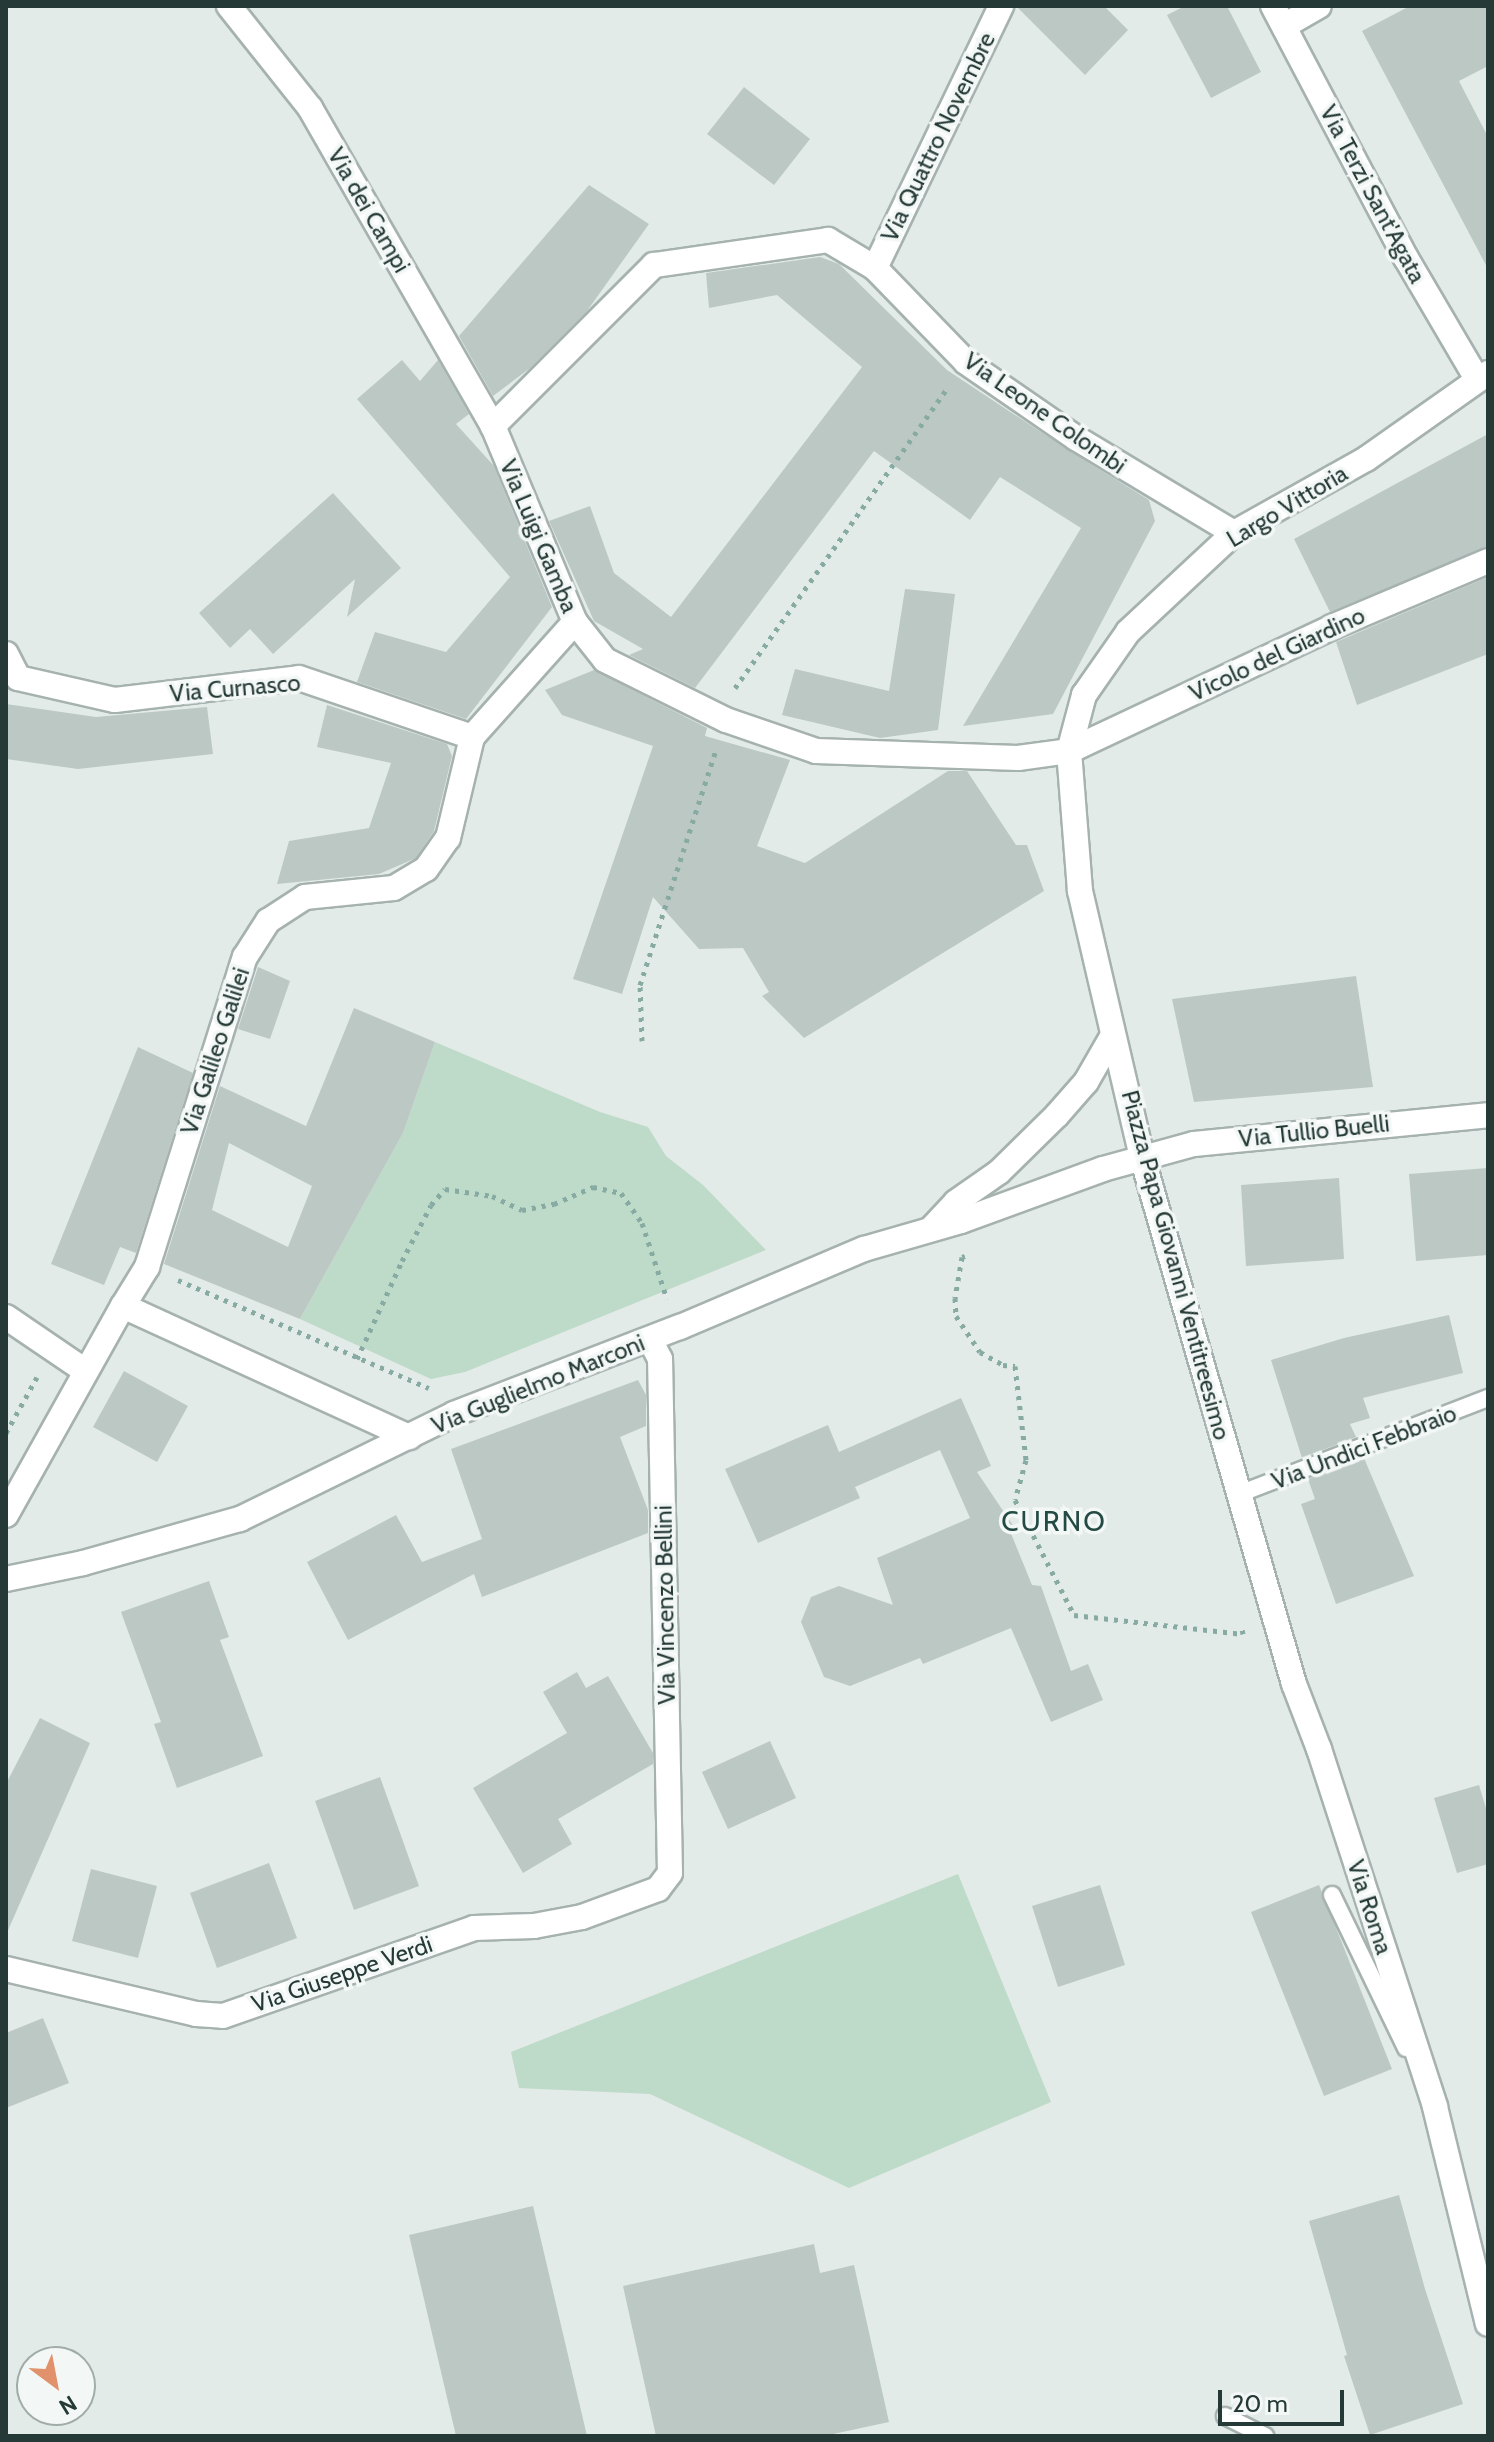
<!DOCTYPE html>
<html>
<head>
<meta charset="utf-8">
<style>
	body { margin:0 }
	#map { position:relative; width:1494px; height:2442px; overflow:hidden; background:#e3ebe8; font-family:Cabin,sans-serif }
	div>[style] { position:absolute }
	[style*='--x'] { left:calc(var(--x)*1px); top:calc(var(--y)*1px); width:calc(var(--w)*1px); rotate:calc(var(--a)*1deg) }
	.green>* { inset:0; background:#bedac8 }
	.building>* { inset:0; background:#bcc8c4 }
	.path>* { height:5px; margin-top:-2.5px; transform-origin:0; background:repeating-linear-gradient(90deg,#87aba2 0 4px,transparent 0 10px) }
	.roads { filter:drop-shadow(2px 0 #a6b2af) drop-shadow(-2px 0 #a6b2af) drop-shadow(0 2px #a6b2af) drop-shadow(0 -2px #a6b2af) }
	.lane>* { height:16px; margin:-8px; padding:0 8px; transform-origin:8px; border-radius:8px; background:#fff }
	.street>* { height:24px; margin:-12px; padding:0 12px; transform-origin:12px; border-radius:12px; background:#fff }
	span { translate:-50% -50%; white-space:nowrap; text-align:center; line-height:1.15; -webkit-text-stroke:7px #f3f8f6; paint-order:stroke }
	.street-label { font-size:24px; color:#253a36 }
	.quarter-label { font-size:28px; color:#234a43; letter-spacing:2px }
	.frame { position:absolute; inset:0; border:8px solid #253a36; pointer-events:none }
	.north { position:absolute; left:16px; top:2346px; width:80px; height:80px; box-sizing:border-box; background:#f3f8f6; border:2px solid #a1aca9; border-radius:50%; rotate:148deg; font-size:22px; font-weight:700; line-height:32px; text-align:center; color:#253a36 }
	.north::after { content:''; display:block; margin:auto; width:28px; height:36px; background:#e1916b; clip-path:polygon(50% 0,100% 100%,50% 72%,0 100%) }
	.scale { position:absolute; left:1218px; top:2390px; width:126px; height:36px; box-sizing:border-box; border:4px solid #253a36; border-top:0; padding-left:10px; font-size:24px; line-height:28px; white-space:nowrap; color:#253a36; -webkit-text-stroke:6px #f3f8f6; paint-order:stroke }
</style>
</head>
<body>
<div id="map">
	<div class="green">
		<div style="clip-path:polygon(435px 1042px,600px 1112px,648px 1127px,666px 1156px,703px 1185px,766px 1250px,465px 1372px,431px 1379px,300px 1319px,403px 1133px)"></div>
		<div style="clip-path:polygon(958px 1874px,1051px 2102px,849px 2188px,650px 2094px,519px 2088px,511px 2052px)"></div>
	</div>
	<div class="building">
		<div style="clip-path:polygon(1016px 6px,1104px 6px,1128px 30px,1085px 75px)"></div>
		<div style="clip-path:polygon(1185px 6px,1227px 6px,1261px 72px,1211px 98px,1167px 15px)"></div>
		<div style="clip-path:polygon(1410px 6px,1488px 6px,1488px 66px,1459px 81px,1488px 137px,1488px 269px,1362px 31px)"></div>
		<div style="clip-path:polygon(744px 87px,810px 139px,774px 185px,707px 134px)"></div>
		<div style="clip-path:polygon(589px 185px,649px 224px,587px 311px,530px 368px,493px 396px,459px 336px)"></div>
		<div style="clip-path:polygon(820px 257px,839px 264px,947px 370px,1068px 450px,1149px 500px,1155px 521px,1053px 714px,963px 726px,1081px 528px,1000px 477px,970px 520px,874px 451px,695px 688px,629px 655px,643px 649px,594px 621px,549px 521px,590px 506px,614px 573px,671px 617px,862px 367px,777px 295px,709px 308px,706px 273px)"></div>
		<div style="clip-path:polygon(402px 360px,420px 381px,438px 360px,469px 414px,456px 424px,494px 466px,552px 607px,466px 719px,357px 682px,375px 632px,446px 652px,510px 577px,357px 399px)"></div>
		<div style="clip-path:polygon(1488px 434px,1488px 546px,1330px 612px,1294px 539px)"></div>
		<div style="clip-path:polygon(333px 493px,401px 568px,347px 617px,355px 579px,273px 654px,250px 629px,230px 648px,199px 613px)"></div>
		<div style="clip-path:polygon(1488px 577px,1488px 654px,1357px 705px,1336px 642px)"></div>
		<div style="clip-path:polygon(905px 589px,955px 594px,938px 730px,880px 738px,782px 715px,795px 669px,889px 691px)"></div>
		<div style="clip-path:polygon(594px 670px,707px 728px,705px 736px,790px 760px,757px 846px,805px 863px,948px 771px,967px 771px,1016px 845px,1027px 845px,1044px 891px,804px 1038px,762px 996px,769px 992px,743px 948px,699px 949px,653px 897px,622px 994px,573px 979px,653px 746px,562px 715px,545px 690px)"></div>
		<div style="clip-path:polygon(6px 704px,96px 717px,207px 707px,213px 754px,78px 769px,6px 759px)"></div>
		<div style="clip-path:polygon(327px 705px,447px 744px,452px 756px,434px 831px,416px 858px,379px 874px,277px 884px,289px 841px,369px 828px,391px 763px,317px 747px)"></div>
		<div style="clip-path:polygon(258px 967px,290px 981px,270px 1039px,238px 1029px)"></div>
		<div style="clip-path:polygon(1356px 976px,1373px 1087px,1194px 1102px,1172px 999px)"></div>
		<div style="clip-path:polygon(evenodd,354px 1008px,435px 1042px,403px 1133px,300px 1319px,164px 1264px,220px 1086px,306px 1126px,354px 1008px,229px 1143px,312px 1186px,288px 1247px,212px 1210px,229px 1143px)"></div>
		<div style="clip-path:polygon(138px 1047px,193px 1073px,136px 1253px,120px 1247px,104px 1285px,51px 1264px)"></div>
		<div style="clip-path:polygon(1488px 1168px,1488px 1255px,1416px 1261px,1409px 1174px)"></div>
		<div style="clip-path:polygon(1339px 1178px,1344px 1259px,1246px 1266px,1241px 1185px)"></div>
		<div style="clip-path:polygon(1449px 1315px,1463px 1373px,1363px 1398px,1370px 1418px,1350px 1424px,1356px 1437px,1302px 1458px,1271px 1360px,1344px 1338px)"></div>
		<div style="clip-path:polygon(124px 1371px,188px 1406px,157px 1462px,93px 1427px)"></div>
		<div style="clip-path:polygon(638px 1380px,646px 1395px,646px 1426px,620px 1437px,648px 1510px,648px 1533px,482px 1597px,474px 1574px,348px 1640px,307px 1562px,396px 1515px,422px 1562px,482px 1539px,451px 1449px)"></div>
		<div style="clip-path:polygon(961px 1398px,991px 1466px,977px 1472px,1014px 1527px,1010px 1531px,1032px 1585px,1041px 1586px,1071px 1671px,1088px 1664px,1103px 1700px,1051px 1722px,1011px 1628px,923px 1664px,920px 1658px,850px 1686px,824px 1677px,801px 1622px,811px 1597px,839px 1586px,893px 1605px,877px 1558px,970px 1518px,940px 1450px,855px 1487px,860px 1498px,758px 1543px,725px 1469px,828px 1425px,839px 1452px)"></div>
		<div style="clip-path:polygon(1364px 1458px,1414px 1576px,1336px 1604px,1301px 1504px,1315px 1499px,1308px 1479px)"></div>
		<div style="clip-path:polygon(209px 1581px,229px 1637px,220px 1640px,263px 1756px,177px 1788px,154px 1724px,161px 1722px,121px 1612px)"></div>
		<div style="clip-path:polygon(577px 1672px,586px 1688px,608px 1676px,653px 1753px,653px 1764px,558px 1819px,572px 1844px,523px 1873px,473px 1788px,567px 1733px,543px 1692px)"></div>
		<div style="clip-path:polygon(40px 1718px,90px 1743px,6px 1935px,6px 1784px)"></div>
		<div style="clip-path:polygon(770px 1741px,796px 1798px,728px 1829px,702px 1772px)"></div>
		<div style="clip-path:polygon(380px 1777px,419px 1886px,354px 1910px,315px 1801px)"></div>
		<div style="clip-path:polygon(1479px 1785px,1488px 1815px,1488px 1864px,1457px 1873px,1434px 1798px)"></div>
		<div style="clip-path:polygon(269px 1863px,297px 1938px,217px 1968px,190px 1893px)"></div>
		<div style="clip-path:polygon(91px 1869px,157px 1886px,138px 1958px,72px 1941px)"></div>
		<div style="clip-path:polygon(1100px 1885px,1125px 1965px,1058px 1987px,1032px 1906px)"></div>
		<div style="clip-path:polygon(1319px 1885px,1392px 2069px,1324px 2096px,1251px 1912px)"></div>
		<div style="clip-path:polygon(43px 2018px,69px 2083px,6px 2108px,6px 2033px)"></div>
		<div style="clip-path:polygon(1399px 2195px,1425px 2289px,1463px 2404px,1370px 2435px,1344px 2356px,1347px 2355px,1309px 2221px)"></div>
		<div style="clip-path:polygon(533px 2206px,587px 2436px,456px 2436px,409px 2235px)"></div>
		<div style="clip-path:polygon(814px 2244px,820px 2273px,854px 2265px,889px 2422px,824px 2436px,656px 2436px,623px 2286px)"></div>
	</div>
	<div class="path">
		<div style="--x:735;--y:688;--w:367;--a:-54.7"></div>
		<div style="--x:642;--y:1041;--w:56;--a:-92"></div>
		<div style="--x:640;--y:985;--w:247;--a:-72.1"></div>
		<div style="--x:965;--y:1256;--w:3;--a:162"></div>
		<div style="--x:962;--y:1257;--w:42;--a:99.7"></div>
		<div style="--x:955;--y:1298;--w:18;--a:87"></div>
		<div style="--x:956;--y:1316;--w:43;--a:56.3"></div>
		<div style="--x:980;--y:1352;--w:26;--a:29"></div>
		<div style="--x:1003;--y:1365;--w:12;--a:5"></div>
		<div style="--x:1015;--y:1366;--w:95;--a:83.3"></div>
		<div style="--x:1026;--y:1460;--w:41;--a:105.4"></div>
		<div style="--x:1015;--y:1500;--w:129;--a:62.8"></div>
		<div style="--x:1074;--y:1615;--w:170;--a:6.4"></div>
		<div style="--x:1243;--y:1634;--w:5;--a:-101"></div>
		<div style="--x:178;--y:1280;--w:273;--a:23.3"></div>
		<div style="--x:357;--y:1359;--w:108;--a:-65.3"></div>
		<div style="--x:402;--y:1261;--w:63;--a:-62.6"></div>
		<div style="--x:431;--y:1205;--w:21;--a:-49"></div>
		<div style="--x:445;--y:1189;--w:48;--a:8.5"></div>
		<div style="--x:492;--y:1196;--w:33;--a:25"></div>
		<div style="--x:522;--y:1210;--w:33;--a:-11"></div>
		<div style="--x:554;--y:1204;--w:43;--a:-23.6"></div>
		<div style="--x:593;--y:1187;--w:29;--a:12"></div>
		<div style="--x:621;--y:1193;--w:37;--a:55"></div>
		<div style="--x:642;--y:1223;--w:80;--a:71.8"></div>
		<div style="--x:6;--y:1433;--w:64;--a:-61"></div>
	</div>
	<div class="roads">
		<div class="lane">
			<div style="--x:1239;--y:1494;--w:267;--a:-21.1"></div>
			<div style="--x:1332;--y:1895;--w:170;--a:64.2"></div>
			<div style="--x:1225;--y:2416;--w:45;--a:26.6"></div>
		</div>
		<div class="street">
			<div style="--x:229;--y:6;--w:130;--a:51.5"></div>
			<div style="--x:310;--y:108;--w:367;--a:60.1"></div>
			<div style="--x:1273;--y:6;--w:285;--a:62.2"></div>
			<div style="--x:1406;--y:258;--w:140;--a:59.6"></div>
			<div style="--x:1284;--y:26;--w:40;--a:-29.7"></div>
			<div style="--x:875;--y:268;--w:291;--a:-64.3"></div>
			<div style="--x:1488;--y:373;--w:149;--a:144.8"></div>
			<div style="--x:1366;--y:459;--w:151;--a:150.7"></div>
			<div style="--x:1234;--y:533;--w:145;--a:137"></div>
			<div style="--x:1128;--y:632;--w:77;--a:124.9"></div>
			<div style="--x:1084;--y:695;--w:58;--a:105"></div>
			<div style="--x:1069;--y:751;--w:140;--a:85.5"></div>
			<div style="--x:1080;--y:891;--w:273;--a:76.9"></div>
			<div style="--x:1142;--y:1157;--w:548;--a:73.91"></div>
			<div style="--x:1294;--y:1684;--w:70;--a:69"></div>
			<div style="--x:1319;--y:1749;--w:376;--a:72"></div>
			<div style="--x:1435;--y:2107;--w:223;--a:76.3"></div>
			<div style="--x:1234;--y:533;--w:184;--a:-149"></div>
			<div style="--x:1076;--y:438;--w:134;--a:-145.4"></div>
			<div style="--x:966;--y:362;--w:131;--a:-134.1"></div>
			<div style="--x:875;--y:268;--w:55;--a:-149.2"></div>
			<div style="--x:828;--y:240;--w:176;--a:171.8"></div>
			<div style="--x:654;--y:265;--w:228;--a:135"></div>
			<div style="--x:493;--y:426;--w:212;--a:67.3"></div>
			<div style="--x:575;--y:622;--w:48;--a:51.7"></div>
			<div style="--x:605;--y:660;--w:135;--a:26.4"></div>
			<div style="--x:726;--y:720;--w:95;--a:19"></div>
			<div style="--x:816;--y:751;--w:202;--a:2"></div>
			<div style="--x:1018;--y:758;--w:51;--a:-7.8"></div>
			<div style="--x:1069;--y:751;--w:291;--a:-25.2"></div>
			<div style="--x:1332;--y:627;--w:169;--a:-22.9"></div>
			<div style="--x:6;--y:654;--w:27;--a:63"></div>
			<div style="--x:18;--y:678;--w:99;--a:12.8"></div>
			<div style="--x:115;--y:700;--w:185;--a:-6.8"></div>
			<div style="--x:299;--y:678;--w:183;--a:18.8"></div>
			<div style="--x:932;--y:1228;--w:35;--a:-47"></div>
			<div style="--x:956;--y:1202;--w:52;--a:-34.9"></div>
			<div style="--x:999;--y:1172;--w:81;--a:-44.5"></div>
			<div style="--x:1057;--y:1115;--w:44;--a:-48.7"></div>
			<div style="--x:1086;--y:1082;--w:54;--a:-60.1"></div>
			<div style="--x:123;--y:1306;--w:46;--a:-58.4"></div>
			<div style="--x:147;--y:1267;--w:325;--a:-72.5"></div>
			<div style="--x:245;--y:957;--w:43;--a:-57.4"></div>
			<div style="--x:268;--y:921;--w:44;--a:-33"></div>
			<div style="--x:305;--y:897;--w:89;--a:-5.8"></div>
			<div style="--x:394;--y:888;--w:37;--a:-31"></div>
			<div style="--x:426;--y:869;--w:38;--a:-55"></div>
			<div style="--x:448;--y:838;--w:104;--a:-76.6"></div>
			<div style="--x:472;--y:737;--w:154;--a:-48.2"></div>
			<div style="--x:6;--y:1317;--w:94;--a:34.2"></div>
			<div style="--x:6;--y:1515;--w:240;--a:-60.8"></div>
			<div style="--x:123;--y:1306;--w:315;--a:24.6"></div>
			<div style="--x:6;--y:1579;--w:79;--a:-11.7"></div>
			<div style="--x:83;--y:1563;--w:163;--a:-15.7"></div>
			<div style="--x:240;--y:1519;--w:238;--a:-26.1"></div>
			<div style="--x:454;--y:1414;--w:242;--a:-21.1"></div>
			<div style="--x:680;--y:1327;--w:200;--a:-23"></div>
			<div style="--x:864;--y:1249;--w:101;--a:-16.1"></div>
			<div style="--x:961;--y:1221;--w:151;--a:-20.1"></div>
			<div style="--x:1103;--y:1169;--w:94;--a:-15.4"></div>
			<div style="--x:1194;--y:1144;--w:295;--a:-5.6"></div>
			<div style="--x:6;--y:1969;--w:195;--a:13.3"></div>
			<div style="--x:196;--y:2014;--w:27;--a:4"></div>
			<div style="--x:223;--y:2016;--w:266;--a:-19.3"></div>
			<div style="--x:474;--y:1928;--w:60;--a:-1.9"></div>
			<div style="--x:534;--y:1926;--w:49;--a:-10.6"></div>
			<div style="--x:582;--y:1917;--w:81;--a:-20.2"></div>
			<div style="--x:658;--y:1889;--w:20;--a:-53"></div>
			<div style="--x:670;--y:1873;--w:514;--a:-91.11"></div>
			<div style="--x:660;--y:1359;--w:22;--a:-117"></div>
		</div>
	</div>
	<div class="street-label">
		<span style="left:938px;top:137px;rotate:-64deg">Via Quattro Novembre</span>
		<span style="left:1373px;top:194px;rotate:62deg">Via Terzi Sant'Agata</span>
		<span style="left:369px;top:210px;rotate:60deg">Via dei Campi</span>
		<span style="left:1045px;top:413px;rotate:35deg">Via Leone Colombi</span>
		<span style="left:1287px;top:506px;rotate:-31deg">Largo Vittoria</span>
		<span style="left:539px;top:536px;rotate:67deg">Via Luigi Gamba</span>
		<span style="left:1277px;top:654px;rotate:-25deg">Vicolo del Giardino</span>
		<span style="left:235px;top:688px;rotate:-5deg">Via Curnasco</span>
		<span style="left:215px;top:1051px;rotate:-72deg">Via Galileo Galilei</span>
		<span style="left:1314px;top:1131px;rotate:-6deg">Via Tullio Buelli</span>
		<span style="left:1176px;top:1265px;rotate:75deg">Piazza Papa Giovanni Ventitreesimo</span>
		<span style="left:538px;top:1384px;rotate:-22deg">Via Guglielmo Marconi</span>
		<span style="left:1364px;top:1447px;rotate:-21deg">Via Undici Febbraio</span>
		<span style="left:665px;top:1605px;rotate:-91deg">Via Vincenzo Bellini</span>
		<span style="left:1370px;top:1907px;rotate:72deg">Via Roma</span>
		<span style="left:342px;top:1974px;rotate:-19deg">Via Giuseppe Verdi</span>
	</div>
	<div class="quarter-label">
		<span style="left:1054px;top:1521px">CURNO</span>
	</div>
	<div class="frame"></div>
	<div class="north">N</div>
	<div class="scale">20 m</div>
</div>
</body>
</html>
